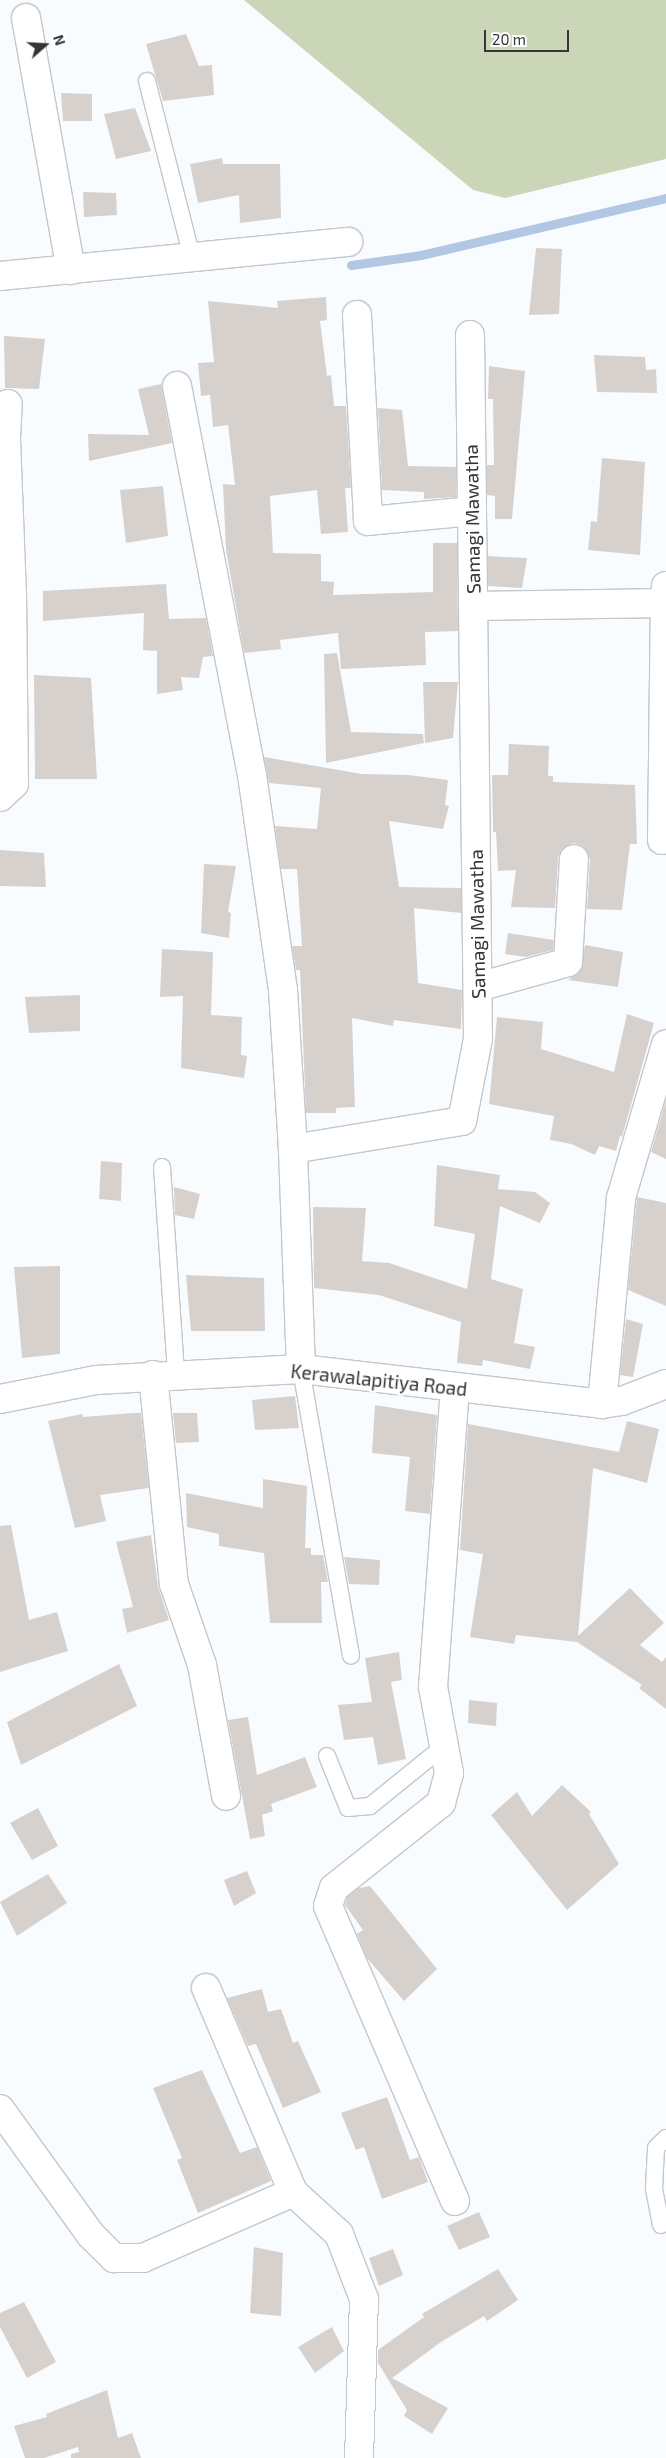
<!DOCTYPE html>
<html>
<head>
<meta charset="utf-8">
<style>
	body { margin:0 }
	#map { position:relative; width:666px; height:2458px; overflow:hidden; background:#f9fcff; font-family:"Exo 2",sans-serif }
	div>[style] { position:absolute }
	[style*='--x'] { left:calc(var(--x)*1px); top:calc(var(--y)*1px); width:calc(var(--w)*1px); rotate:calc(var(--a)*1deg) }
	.green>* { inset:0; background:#cad6b7 }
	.stream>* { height:9px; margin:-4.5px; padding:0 4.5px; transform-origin:4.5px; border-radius:4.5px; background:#b2c7e4 }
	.building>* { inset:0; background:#d7d1ce }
	.roads { filter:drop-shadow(1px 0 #c3c7cc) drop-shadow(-1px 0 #c3c7cc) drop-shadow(0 1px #c3c7cc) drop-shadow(0 -1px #c3c7cc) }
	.service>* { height:16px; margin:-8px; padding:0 8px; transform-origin:8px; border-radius:8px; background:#fff }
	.minor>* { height:28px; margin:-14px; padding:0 14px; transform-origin:14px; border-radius:14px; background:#fff }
	.tertiary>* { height:28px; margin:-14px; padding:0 14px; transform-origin:14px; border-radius:14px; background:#fff }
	span { translate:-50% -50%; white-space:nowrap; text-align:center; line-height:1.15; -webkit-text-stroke:5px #fff; paint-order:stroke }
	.street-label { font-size:19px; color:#333536 }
	.north { position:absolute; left:20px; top:20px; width:50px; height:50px; -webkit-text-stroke:4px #fff; paint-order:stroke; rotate:71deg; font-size:14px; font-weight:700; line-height:20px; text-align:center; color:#333536 }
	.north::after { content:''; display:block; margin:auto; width:18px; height:22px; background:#333536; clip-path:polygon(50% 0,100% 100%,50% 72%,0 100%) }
	.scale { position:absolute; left:484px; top:30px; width:85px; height:22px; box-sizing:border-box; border:2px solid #333536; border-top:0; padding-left:6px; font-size:15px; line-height:18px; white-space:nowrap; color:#333536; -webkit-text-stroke:4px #fff; paint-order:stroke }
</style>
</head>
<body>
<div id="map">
	<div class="green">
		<div style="clip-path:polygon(244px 0,666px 0,666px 159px,505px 198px,473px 190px)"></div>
	</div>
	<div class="stream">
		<div style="--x:351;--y:265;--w:71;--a:-8.1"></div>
		<div style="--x:421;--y:255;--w:252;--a:-13.1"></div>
	</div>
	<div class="building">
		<div style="clip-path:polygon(186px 34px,199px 66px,212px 65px,214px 95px,163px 101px,146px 44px)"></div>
		<div style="clip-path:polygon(61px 93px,92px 94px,92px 121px,63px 121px)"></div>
		<div style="clip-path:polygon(135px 108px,151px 151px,116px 159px,104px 114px)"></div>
		<div style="clip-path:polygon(222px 158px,223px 164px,280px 164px,281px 218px,240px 223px,239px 195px,198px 203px,190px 164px)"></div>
		<div style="clip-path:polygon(83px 192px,116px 193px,117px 215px,84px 217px)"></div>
		<div style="clip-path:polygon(536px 248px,562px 249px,559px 314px,529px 315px)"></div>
		<div style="clip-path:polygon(326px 297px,327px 320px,320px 321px,327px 376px,331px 375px,334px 406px,346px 406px,351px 488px,345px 488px,348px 532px,321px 534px,317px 490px,270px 496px,273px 553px,321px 554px,321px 581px,334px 582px,333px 595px,433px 592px,433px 543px,457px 543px,458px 631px,425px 632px,426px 665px,341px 669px,338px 633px,280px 640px,281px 649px,244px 653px,226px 550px,223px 484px,235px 485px,228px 425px,213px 427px,210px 395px,201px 396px,198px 363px,214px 362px,208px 301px,278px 308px,277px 301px)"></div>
		<div style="clip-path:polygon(4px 336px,45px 339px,39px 389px,5px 388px)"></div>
		<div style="clip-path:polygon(594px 355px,645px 357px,646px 370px,656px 369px,657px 393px,597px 392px)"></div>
		<div style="clip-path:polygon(489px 366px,525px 371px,512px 519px,495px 519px,495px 496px,487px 495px,487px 465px,494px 465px,493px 399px,488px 399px)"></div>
		<div style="clip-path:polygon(161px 384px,172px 443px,89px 461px,88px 434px,149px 435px,138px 389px)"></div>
		<div style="clip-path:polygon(378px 408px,402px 410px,408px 466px,456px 467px,456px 497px,424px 499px,424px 492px,382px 490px)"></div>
		<div style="clip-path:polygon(602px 458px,645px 462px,640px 555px,588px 550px,591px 521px,597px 522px)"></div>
		<div style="clip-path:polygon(163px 486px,168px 536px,126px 543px,120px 490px)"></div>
		<div style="clip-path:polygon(488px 556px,527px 558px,522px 588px,488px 586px)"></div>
		<div style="clip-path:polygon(166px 584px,169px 619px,206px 618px,213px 656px,203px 657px,199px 678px,181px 677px,183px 690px,157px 694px,157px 651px,143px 650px,144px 613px,43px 621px,43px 591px)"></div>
		<div style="clip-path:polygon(337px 653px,351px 732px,423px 734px,424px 743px,326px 763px,324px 654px)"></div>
		<div style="clip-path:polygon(34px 675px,91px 678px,97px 779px,35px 779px)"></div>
		<div style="clip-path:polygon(423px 682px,458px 682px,453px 738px,425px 743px)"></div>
		<div style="clip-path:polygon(509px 744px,549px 746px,548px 776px,553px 776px,553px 782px,635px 785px,637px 844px,630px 844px,622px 910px,587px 909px,590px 859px,583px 846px,574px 843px,561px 850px,558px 858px,555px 908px,511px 907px,516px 870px,498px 871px,496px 832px,493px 832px,492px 775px,508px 775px)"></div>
		<div style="clip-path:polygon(264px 757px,362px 774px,409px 775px,448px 780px,445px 805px,449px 806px,443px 829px,389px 821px,399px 887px,461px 888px,461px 913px,414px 908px,418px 983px,462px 990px,461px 1029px,394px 1020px,393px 1026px,352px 1018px,355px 1107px,336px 1108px,336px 1113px,306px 1113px,300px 970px,296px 970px,292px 946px,302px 946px,297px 869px,281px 869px,275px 826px,317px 829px,321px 788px,269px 783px)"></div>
		<div style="clip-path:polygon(0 850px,44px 853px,46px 887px,0 886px)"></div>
		<div style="clip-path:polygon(204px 864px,236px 866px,228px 912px,231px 913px,229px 938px,201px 933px)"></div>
		<div style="clip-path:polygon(508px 933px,554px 940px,553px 950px,526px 957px,505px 954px)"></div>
		<div style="clip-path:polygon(585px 945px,623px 952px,618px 987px,568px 980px,580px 971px)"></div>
		<div style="clip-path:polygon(162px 949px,213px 952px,211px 1015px,242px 1017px,241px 1055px,247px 1056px,244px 1078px,181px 1068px,183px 996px,160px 997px)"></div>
		<div style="clip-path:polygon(80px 995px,80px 1031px,29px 1033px,25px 997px)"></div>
		<div style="clip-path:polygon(627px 1014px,654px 1023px,622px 1137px,620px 1136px,616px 1151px,599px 1146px,595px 1155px,571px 1144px,550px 1140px,554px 1116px,489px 1104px,497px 1017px,543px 1022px,541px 1049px,614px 1072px)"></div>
		<div style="clip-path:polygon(666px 1100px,666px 1159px,651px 1152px)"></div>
		<div style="clip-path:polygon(101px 1161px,122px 1163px,121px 1201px,99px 1199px)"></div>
		<div style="clip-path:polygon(437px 1165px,500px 1175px,498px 1189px,535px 1192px,550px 1203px,540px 1223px,500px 1206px,491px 1279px,523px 1289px,514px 1343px,535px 1347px,530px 1369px,483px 1360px,482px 1366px,457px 1363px,461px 1322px,379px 1295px,314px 1288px,313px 1207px,366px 1208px,362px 1261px,389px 1263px,467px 1289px,475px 1234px,434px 1226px)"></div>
		<div style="clip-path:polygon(174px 1187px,200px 1194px,194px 1219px,175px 1215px)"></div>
		<div style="clip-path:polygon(637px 1197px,666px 1203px,666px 1306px,628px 1290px)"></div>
		<div style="clip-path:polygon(60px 1266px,60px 1354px,22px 1358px,14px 1267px)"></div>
		<div style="clip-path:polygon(186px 1275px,264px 1278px,265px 1331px,191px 1331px)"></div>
		<div style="clip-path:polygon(626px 1319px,643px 1324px,633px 1377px,620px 1375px)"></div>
		<div style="clip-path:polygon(295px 1396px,299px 1428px,255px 1430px,252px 1400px)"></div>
		<div style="clip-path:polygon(375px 1405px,437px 1415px,430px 1514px,405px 1511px,410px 1457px,372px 1453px)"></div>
		<div style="clip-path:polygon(133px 1413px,141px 1413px,149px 1488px,100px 1495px,106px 1521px,75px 1528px,48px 1421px,82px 1414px,83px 1417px)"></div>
		<div style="clip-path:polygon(173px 1413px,197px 1413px,199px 1442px,176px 1443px)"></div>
		<div style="clip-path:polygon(627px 1421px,659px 1429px,647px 1483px,593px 1468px,578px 1636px,630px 1588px,664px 1623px,640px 1645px,662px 1662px,666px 1657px,666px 1709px,639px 1688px,642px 1685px,577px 1642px,516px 1635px,514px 1644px,470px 1637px,483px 1554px,460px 1550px,468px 1424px,619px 1452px)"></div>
		<div style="clip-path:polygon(263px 1479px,307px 1486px,305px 1548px,311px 1548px,311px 1555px,323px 1555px,328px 1582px,321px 1582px,322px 1623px,270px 1623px,264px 1553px,219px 1546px,219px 1534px,187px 1527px,186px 1493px,263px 1508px)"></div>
		<div style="clip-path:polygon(11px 1525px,29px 1620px,57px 1612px,68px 1651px,0 1672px,0 1526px)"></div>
		<div style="clip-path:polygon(151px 1535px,158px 1586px,169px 1620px,127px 1633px,122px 1609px,133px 1607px,116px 1542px)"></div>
		<div style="clip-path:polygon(344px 1557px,380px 1560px,379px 1585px,349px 1584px)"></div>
		<div style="clip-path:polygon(399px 1652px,402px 1680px,391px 1682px,406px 1759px,378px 1765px,373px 1737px,344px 1740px,338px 1705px,372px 1702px,365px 1658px)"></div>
		<div style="clip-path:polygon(119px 1664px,137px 1706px,21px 1765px,7px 1722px)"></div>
		<div style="clip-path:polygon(469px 1700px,497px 1703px,496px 1726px,468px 1723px)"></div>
		<div style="clip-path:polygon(248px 1717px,257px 1775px,305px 1757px,317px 1787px,271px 1804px,273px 1811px,262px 1815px,265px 1836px,250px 1839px,228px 1720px)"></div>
		<div style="clip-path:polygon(562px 1785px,591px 1812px,589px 1814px,619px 1864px,567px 1910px,491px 1815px,517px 1792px,532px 1816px)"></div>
		<div style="clip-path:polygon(38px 1808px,58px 1846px,32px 1860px,10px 1823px)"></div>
		<div style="clip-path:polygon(247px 1871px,256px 1893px,234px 1906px,224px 1880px)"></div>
		<div style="clip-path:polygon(48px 1874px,67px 1903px,17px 1936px,0 1902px)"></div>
		<div style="clip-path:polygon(370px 1886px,437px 1969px,404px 2001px,367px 1958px,357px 1934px,363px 1930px,345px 1905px,347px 1897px,359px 1888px)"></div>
		<div style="clip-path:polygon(262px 1989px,268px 2012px,281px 2009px,293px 2043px,298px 2041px,321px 2092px,283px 2108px,256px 2044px,248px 2046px,227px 1998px)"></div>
		<div style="clip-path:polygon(202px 2070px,240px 2153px,257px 2147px,271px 2181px,198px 2213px,177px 2160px,182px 2158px,153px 2088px)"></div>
		<div style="clip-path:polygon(387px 2097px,410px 2160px,419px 2157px,428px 2182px,382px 2199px,364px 2147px,356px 2150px,341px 2113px)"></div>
		<div style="clip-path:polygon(479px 2212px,490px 2237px,459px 2250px,447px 2226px)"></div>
		<div style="clip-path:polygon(254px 2247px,283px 2253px,281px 2316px,250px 2313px)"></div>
		<div style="clip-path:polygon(393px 2249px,403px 2275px,379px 2286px,369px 2258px)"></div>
		<div style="clip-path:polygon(498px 2269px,518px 2300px,487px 2321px,484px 2316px,441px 2342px,392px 2378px,448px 2408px,432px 2434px,404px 2416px,407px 2410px,378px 2363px,378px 2350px,424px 2317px,422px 2314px)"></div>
		<div style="clip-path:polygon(24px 2302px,56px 2362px,27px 2378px,0 2327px,0 2313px)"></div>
		<div style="clip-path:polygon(332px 2327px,344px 2351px,315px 2373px,298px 2347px)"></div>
		<div style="clip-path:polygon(107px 2390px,118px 2438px,132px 2433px,141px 2458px,71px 2458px,71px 2454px,79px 2452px,78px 2447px,44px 2458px,25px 2458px,14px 2426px,47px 2417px,46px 2414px)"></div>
	</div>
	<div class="roads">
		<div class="service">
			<div style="--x:147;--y:81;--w:183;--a:75.7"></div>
			<div style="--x:162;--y:1167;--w:208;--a:86.1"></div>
			<div style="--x:301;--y:1369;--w:291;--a:80.1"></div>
			<div style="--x:327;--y:1756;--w:56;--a:68"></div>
			<div style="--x:348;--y:1808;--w:22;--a:-5"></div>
			<div style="--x:370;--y:1806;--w:95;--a:-39"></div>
			<div style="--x:661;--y:2225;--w:37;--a:-101"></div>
			<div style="--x:654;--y:2189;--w:41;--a:-87.2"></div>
			<div style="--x:656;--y:2148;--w:14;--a:-45"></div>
		</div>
		<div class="minor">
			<div style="--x:26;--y:18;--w:256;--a:79.9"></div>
			<div style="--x:0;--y:276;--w:350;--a:-5.6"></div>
			<div style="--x:357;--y:315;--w:206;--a:86.9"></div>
			<div style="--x:368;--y:521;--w:104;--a:-5.5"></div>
			<div style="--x:177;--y:386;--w:396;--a:79.1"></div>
			<div style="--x:252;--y:775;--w:217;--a:81.8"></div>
			<div style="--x:283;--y:990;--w:159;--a:86.4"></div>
			<div style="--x:473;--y:606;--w:192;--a:-0.9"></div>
			<div style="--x:665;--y:603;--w:17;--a:-87"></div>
			<div style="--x:0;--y:797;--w:19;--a:-43"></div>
			<div style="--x:14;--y:784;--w:189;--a:-90.6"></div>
			<div style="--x:12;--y:595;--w:157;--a:-92.2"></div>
			<div style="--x:6;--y:438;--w:34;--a:-87"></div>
			<div style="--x:662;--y:840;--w:237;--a:-89.3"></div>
			<div style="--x:478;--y:987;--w:93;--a:-15.5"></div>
			<div style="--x:568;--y:962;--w:103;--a:-86.7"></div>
			<div style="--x:301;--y:1369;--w:220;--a:-92.1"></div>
			<div style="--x:293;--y:1149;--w:171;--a:-9.4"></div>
			<div style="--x:462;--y:1121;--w:84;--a:-79"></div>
			<div style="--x:478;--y:1039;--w:704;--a:-90.65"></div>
			<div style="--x:153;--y:1375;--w:210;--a:84.3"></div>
			<div style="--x:174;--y:1584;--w:86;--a:70.9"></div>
			<div style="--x:202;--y:1665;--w:133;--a:79.6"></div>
			<div style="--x:602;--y:1404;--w:207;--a:-84.7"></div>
			<div style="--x:621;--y:1198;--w:160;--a:-73.7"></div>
			<div style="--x:206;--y:1988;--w:222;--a:66.9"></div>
			<div style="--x:293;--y:2192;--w:62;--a:42.4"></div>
			<div style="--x:339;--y:2234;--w:70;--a:69"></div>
			<div style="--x:364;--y:2299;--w:159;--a:91.8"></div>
			<div style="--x:0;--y:2109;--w:155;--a:54.2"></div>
			<div style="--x:91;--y:2235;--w:33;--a:45"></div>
			<div style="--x:114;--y:2258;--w:29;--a:0"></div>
			<div style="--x:143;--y:2258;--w:164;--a:-23.7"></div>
			<div style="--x:455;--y:2201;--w:321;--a:-113.3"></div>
			<div style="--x:328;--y:1906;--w:19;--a:-72"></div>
			<div style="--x:334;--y:1888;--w:137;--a:-38.5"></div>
			<div style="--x:441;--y:1803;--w:31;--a:-75"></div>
			<div style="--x:449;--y:1773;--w:87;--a:-100.5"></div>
			<div style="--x:433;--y:1687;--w:300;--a:-85.8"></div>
		</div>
		<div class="tertiary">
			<div style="--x:0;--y:1399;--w:98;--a:-11.2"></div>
			<div style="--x:96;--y:1380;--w:205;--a:-3.1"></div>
			<div style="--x:301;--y:1369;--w:303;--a:6.6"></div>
			<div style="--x:602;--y:1404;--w:20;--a:-9"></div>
			<div style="--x:622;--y:1401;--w:47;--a:-21.1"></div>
		</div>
	</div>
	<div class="street-label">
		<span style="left:472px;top:519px;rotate:-91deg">Samagi Mawatha</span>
		<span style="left:477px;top:924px;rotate:-91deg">Samagi Mawatha</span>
		<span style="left:379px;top:1380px;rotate:6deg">Kerawalapitiya Road</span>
	</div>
	<div class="north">N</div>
	<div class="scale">20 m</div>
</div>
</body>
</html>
